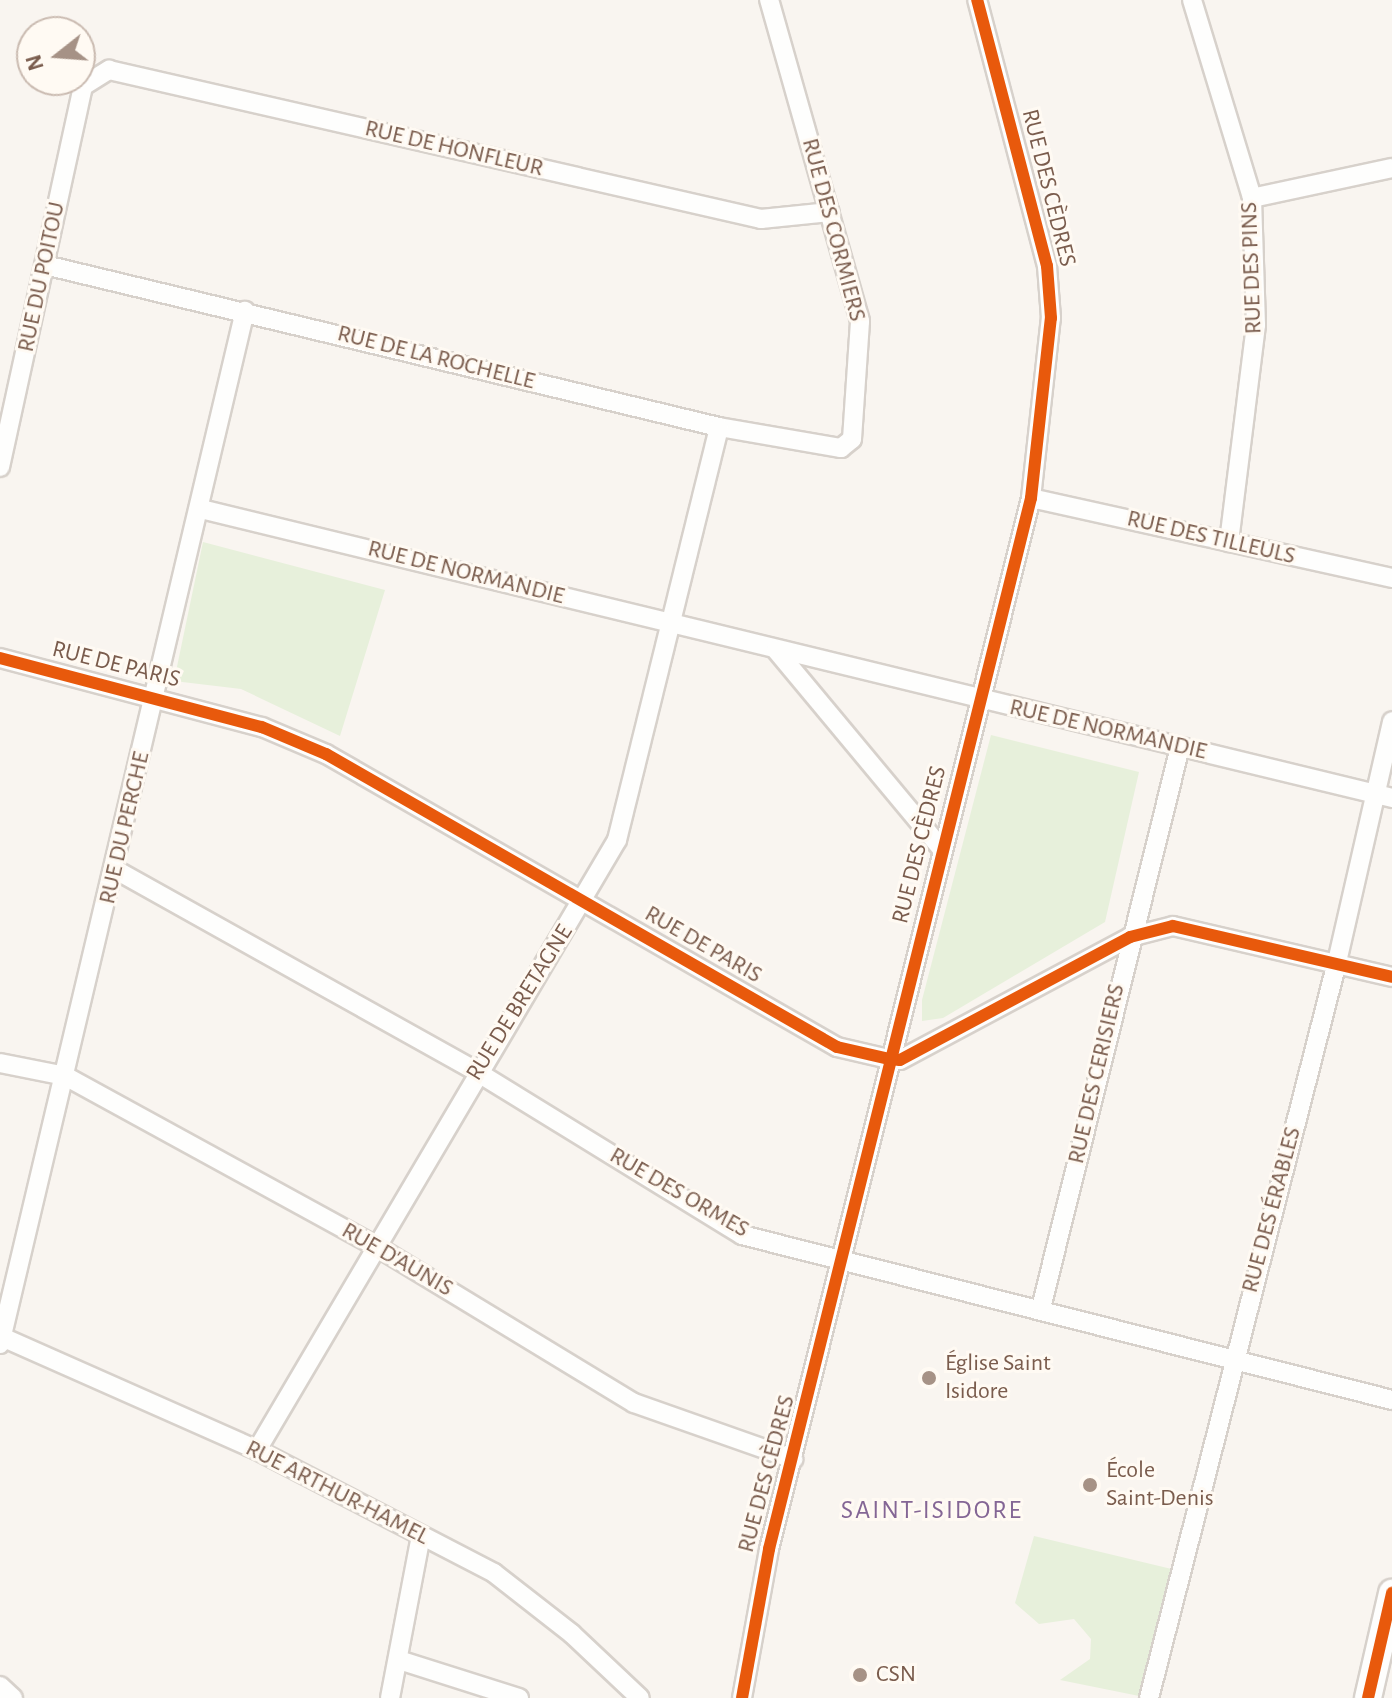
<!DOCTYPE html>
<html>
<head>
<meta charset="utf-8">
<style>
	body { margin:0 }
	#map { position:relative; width:1392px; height:1698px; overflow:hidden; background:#f9f5f0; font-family:"Alegreya Sans",sans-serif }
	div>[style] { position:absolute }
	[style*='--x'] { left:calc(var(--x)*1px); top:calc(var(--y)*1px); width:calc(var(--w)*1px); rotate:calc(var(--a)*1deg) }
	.green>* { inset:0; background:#e7f0db }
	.roads { filter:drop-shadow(2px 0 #d7d1cb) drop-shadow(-2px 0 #d7d1cb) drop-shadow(0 2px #d7d1cb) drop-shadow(0 -2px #d7d1cb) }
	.minor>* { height:18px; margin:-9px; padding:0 9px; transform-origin:9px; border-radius:9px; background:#fefefd }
	.secondary>* { height:26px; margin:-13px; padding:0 13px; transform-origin:13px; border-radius:13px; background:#fefefd }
	.cycleway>* { height:12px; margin:-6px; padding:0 6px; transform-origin:6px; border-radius:6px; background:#e8590c }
	.dots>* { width:22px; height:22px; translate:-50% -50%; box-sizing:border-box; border:4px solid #fffaf3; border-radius:50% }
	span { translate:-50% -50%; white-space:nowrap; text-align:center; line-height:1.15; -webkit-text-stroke:6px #fffaf3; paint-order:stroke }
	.street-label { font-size:24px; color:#7a5c4d }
	.poi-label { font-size:24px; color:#7a5c4d }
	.left { translate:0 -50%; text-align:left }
	.neighbourhood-label { font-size:26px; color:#846695; letter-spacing:2px }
	.north { position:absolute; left:16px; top:16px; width:80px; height:80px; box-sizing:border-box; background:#fffaf3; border:2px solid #cabbb1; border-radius:50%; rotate:253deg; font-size:22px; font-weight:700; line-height:32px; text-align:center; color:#7a5c4d }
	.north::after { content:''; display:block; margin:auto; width:28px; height:36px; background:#a69286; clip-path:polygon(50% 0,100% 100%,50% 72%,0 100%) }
</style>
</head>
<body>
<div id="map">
	<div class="green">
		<div style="clip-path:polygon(203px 542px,385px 590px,340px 736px,241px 689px,174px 681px)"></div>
		<div style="clip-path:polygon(991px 735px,1139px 772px,1105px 922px,943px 1018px,922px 1021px,922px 1000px)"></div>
		<div style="clip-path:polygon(1034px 1536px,1180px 1571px,1149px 1698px,1060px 1680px,1090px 1659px,1091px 1639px,1074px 1619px,1039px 1624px,1015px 1603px)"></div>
	</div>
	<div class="roads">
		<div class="minor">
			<div style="--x:1192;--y:0;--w:207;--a:73.1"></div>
			<div style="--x:1252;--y:198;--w:127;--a:88.2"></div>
			<div style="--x:1256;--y:325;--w:219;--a:97.1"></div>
			<div style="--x:1252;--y:198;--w:143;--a:-12.1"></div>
			<div style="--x:45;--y:265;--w:693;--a:13.52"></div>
			<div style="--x:719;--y:427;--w:124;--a:9.8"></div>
			<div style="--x:841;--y:448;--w:14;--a:-39"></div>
			<div style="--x:852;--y:439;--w:118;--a:-86.1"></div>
			<div style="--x:860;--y:321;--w:334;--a:-105.8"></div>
			<div style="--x:0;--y:467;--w:390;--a:-77.7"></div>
			<div style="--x:83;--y:86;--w:31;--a:-32"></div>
			<div style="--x:109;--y:70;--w:669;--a:12.87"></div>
			<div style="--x:761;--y:219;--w:69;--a:-5.8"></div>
			<div style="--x:1031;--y:498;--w:370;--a:12.5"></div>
			<div style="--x:201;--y:509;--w:1226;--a:13.64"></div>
			<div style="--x:776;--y:650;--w:259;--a:50.2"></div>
			<div style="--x:0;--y:658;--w:271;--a:14.8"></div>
			<div style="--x:262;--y:727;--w:69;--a:22.9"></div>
			<div style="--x:326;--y:754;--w:589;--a:29.83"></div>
			<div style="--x:837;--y:1047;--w:53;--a:13"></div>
			<div style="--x:889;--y:1059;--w:11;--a:5"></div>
			<div style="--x:900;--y:1060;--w:261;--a:-28.1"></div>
			<div style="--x:1130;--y:937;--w:44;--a:-14.3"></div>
			<div style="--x:1173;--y:926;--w:225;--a:13.1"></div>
			<div style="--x:116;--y:870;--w:414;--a:29.2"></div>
			<div style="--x:477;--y:1072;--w:311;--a:31.6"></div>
			<div style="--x:742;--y:1235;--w:671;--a:14.24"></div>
			<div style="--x:0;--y:1063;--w:66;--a:11.3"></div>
			<div style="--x:65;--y:1076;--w:352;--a:28.7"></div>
			<div style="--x:374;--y:1245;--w:304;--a:31.3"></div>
			<div style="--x:634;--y:1403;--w:169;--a:19.4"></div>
			<div style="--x:1041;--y:1308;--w:578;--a:-76.08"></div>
			<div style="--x:2;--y:1337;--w:279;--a:23.9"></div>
			<div style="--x:257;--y:1450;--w:267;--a:27.4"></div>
			<div style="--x:494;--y:1573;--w:99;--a:38"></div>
			<div style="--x:572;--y:1634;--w:93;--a:43.3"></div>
			<div style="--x:0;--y:1344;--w:1062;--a:-76.66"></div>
			<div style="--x:257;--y:1450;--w:708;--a:-59.45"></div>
			<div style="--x:617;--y:840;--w:425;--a:-76.1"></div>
			<div style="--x:399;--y:1660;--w:126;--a:17.6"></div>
			<div style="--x:0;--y:1686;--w:18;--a:43"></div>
			<div style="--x:390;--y:1698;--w:165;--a:-79.2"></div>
			<div style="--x:742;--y:1698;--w:151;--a:-79.7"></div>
			<div style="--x:769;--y:1549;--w:1083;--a:-76"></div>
			<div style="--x:1031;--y:498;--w:181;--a:-83.7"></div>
			<div style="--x:1051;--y:318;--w:52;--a:-94.4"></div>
			<div style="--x:1047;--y:266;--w:275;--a:-104.7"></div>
			<div style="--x:1149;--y:1698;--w:760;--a:-75.67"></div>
			<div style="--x:1337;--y:962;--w:247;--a:-77.1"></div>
		</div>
		<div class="secondary">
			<div style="--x:1368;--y:1698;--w:108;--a:-77.1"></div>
		</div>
	</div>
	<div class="cycleway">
		<div style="--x:0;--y:658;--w:271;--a:14.8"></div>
		<div style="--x:262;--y:727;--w:69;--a:22.9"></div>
		<div style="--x:326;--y:754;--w:589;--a:29.83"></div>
		<div style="--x:837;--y:1047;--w:53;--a:13"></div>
		<div style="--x:889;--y:1059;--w:11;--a:5"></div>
		<div style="--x:900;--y:1060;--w:261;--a:-28.1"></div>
		<div style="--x:1130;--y:937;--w:44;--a:-14.3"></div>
		<div style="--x:1173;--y:926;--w:225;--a:13.1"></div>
		<div style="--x:742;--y:1698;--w:151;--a:-79.7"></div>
		<div style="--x:769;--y:1549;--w:1083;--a:-76"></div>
		<div style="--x:1031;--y:498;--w:181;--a:-83.7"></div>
		<div style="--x:1051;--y:318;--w:52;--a:-94.4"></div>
		<div style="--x:1047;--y:266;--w:275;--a:-104.7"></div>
		<div style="--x:1368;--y:1698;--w:108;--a:-77.1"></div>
	</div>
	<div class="dots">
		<div style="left:929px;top:1378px;background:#a69286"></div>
		<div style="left:1090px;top:1485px;background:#a69286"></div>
		<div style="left:860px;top:1675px;background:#a69286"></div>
	</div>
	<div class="street-label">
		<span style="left:454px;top:149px;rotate:13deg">RUE DE HONFLEUR</span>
		<span style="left:1048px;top:188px;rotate:76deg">RUE DES CÈDRES</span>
		<span style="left:833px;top:230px;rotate:75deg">RUE DES CORMIERS</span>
		<span style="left:1252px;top:268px;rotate:-92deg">RUE DES PINS</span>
		<span style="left:42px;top:277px;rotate:-78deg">RUE DU POITOU</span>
		<span style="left:436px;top:358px;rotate:14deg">RUE DE LA ROCHELLE</span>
		<span style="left:1211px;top:538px;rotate:13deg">RUE DES TILLEULS</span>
		<span style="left:466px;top:573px;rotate:14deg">RUE DE NORMANDIE</span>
		<span style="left:116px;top:665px;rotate:14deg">RUE DE PARIS</span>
		<span style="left:1108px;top:730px;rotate:13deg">RUE DE NORMANDIE</span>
		<span style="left:125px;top:828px;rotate:-77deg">RUE DU PERCHE</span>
		<span style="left:920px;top:845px;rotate:-76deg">RUE DES CÈDRES</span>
		<span style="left:703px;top:945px;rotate:30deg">RUE DE PARIS</span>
		<span style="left:520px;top:1003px;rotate:-58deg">RUE DE BRETAGNE</span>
		<span style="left:1097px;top:1074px;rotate:-77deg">RUE DES CERISIERS</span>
		<span style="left:679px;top:1193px;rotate:30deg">RUE DES ORMES</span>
		<span style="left:1272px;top:1210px;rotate:-75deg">RUE DES ÉRABLES</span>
		<span style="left:397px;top:1260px;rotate:30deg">RUE D'AUNIS</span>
		<span style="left:767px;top:1474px;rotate:-75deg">RUE DES CÈDRES</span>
		<span style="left:337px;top:1493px;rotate:27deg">RUE ARTHUR-HAMEL</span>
	</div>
	<div class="poi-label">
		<span class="left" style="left:945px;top:1378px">Église Saint<br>Isidore</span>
		<span class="left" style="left:1106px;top:1485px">École<br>Saint-Denis</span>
		<span class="left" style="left:876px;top:1675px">CSN</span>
	</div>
	<div class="neighbourhood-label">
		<span style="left:932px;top:1511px">SAINT-ISIDORE</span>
	</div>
	<div class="north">N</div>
</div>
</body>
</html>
